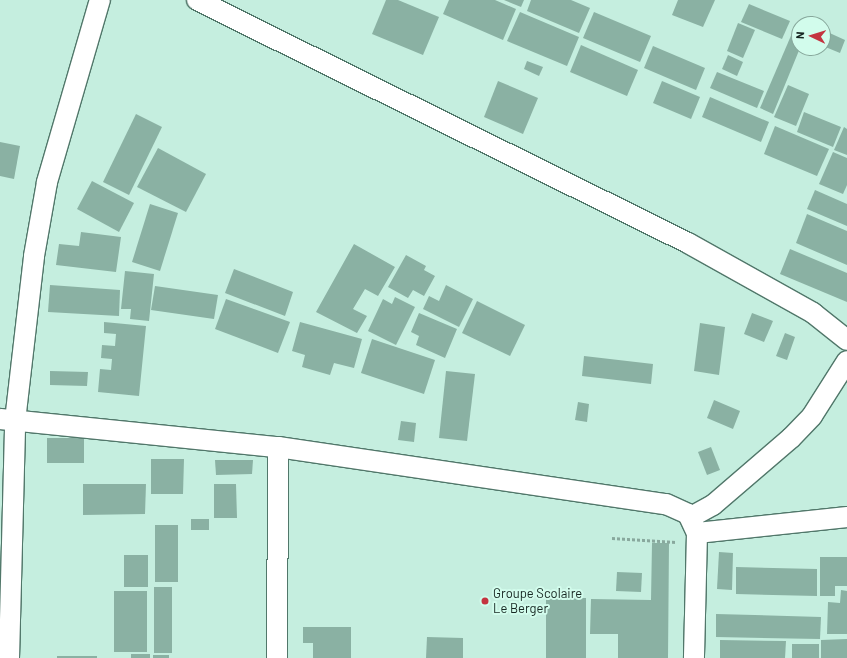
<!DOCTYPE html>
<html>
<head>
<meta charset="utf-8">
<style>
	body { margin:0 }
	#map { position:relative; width:847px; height:658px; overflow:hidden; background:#c5eedf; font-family:Barlow,sans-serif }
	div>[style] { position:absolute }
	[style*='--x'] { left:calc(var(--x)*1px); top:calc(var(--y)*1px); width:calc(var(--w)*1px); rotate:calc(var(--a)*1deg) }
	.building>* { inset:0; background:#8ab1a3 }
	.path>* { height:2.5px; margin-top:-1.25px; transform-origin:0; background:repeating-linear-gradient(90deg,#88a89d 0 3px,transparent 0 5px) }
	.roads { filter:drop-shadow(1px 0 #51776a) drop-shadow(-1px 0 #51776a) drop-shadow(0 1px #51776a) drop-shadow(0 -1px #51776a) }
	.minor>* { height:20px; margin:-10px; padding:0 10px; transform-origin:10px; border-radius:10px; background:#fff }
	.dots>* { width:11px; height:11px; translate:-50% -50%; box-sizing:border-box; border:2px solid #d2fcec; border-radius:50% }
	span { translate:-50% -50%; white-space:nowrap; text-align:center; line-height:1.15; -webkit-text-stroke:4px #d2fcec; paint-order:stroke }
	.poi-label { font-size:13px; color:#172722 }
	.left { translate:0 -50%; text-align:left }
	.north { position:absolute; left:791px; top:16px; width:40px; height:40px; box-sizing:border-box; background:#d2fcec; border:1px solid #87a79b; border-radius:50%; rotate:274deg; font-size:11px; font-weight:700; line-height:16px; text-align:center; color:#172722 }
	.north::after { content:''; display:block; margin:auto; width:14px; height:18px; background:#c43440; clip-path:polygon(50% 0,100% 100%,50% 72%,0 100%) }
</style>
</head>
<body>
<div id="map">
	<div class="building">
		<div style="clip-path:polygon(386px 0,398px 0,439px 17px,423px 55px,372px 34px)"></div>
		<div style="clip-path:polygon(449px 0,495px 0,516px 9px,503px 40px,443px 14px)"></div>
		<div style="clip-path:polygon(504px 0,524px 0,521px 7px)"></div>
		<div style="clip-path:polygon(531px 0,571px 0,590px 8px,579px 33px,527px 11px)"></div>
		<div style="clip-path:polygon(678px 0,715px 0,703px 27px,672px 15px)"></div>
		<div style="clip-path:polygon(749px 4px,790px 21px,782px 39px,741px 22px)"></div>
		<div style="clip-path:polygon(520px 12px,579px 37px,567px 66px,507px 41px)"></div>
		<div style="clip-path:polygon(594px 12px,651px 36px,640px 62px,583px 38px)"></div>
		<div style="clip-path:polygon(738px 23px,755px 30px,743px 58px,727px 51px)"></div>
		<div style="clip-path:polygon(823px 30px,845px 40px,840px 53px,823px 46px)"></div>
		<div style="clip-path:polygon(793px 31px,799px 34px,800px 48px,773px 114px,760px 108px)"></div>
		<div style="clip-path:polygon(581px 45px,638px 70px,627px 96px,570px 72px)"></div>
		<div style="clip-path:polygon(653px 46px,705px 68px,696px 90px,644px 68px)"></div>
		<div style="clip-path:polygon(728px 55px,743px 62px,737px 76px,722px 69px)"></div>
		<div style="clip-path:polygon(527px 61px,543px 67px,539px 76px,524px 69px)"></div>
		<div style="clip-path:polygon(717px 72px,764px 91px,757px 108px,710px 88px)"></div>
		<div style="clip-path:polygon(498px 81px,538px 98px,523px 134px,484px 117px)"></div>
		<div style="clip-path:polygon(662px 81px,700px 97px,691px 119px,653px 103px)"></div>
		<div style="clip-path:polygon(788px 85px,809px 94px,796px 126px,774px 117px)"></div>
		<div style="clip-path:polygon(710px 97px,769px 122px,761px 142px,702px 117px)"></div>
		<div style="clip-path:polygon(804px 112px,841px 127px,833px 147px,797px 132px)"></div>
		<div style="clip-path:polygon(136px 114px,162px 127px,129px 195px,103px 182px)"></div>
		<div style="clip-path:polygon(775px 126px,829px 149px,817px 176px,764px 154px)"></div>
		<div style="clip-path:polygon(844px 127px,847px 129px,847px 155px,834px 150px)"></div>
		<div style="clip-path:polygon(0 142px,20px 146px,14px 179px,0 176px)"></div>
		<div style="clip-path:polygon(158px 148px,206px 174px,186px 212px,137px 187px)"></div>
		<div style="clip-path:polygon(833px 152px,847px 158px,847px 185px,843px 194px,819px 184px)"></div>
		<div style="clip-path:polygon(92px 181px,134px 203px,119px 232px,77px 209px)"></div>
		<div style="clip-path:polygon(815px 190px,847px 204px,847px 226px,807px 209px)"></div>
		<div style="clip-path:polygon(150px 204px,178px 213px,160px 271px,132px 262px)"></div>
		<div style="clip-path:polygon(807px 214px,847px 231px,847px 265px,796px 243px)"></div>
		<div style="clip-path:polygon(81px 232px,121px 237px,116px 272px,56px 265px,59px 244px,79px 246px)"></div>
		<div style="clip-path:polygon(354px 244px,395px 267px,378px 296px,365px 289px,353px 309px,367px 316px,357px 333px,316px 312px)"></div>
		<div style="clip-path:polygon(790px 249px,847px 273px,847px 302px,780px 274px)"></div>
		<div style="clip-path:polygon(406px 255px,426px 266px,424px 270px,435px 276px,424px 296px,413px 290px,408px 298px,388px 287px)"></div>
		<div style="clip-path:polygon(234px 269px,293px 292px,285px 316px,225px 293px)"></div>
		<div style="clip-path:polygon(125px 271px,154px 274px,149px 321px,130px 319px,131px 309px,121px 309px)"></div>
		<div style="clip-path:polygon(50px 285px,120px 290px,119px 316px,48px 312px)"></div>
		<div style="clip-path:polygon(446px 285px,473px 299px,459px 327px,423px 309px,429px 296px,439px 301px)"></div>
		<div style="clip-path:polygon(155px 286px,218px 295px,214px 319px,151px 310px)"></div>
		<div style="clip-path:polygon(395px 297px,415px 307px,396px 345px,368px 331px,383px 299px,392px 304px)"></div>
		<div style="clip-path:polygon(226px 299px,290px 322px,278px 353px,215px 329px)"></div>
		<div style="clip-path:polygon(477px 301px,525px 325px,510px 356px,462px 333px)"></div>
		<div style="clip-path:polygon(419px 313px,457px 329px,445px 358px,416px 345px,419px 336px,411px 332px)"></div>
		<div style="clip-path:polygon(752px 313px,773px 321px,764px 342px,744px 334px)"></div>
		<div style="clip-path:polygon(104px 322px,146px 326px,139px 396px,98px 392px,100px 369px,111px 370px,112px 359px,101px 358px,102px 345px,115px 346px,116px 334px,104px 333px)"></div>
		<div style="clip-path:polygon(300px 322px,362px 339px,354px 368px,334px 363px,330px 375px,302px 367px,305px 355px,292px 351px)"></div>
		<div style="clip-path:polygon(700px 323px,725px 327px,719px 375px,694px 371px)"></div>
		<div style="clip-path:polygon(785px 333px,795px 337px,787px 360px,776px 356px)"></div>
		<div style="clip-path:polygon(372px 339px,435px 360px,424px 394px,361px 373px)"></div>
		<div style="clip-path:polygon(584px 356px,653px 364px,651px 384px,582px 376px)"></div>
		<div style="clip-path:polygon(50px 371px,88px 372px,87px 386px,50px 385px)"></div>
		<div style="clip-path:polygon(446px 371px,475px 374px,467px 441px,439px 438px)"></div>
		<div style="clip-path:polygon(714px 400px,740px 411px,733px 429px,707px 418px)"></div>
		<div style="clip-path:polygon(578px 402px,589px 404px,587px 422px,575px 420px)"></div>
		<div style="clip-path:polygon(401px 421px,416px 423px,414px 442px,398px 440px)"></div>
		<div style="clip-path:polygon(47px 438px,84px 438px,84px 463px,47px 463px)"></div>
		<div style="clip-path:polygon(711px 447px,720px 470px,707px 475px,698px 452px)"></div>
		<div style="clip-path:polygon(151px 459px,184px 459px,183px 494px,151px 494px)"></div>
		<div style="clip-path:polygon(215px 460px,253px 460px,252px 474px,216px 475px)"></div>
		<div style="clip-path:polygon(83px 484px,146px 484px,145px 514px,83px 515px)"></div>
		<div style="clip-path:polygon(214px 484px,236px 484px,237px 518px,214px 518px)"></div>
		<div style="clip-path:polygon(191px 519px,209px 519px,209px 530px,191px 530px)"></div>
		<div style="clip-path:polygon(155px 525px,178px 525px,178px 582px,155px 582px)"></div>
		<div style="clip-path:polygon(652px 543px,669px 543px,668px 658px,618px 658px,618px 634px,590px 634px,591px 599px,651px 600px)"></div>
		<div style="clip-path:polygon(719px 552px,733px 553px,732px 590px,717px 589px)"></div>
		<div style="clip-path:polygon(124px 555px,148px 555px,148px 587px,124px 587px)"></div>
		<div style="clip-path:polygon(820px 557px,847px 557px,847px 586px,835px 586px,835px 596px,820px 596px)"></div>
		<div style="clip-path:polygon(736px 567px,817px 569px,817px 596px,736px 594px)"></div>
		<div style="clip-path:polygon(617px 572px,642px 573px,641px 592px,616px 591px)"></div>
		<div style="clip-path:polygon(154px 587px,172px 587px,172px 653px,154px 653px)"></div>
		<div style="clip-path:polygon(841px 590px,847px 591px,847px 634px,827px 634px,828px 602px,840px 603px)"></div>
		<div style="clip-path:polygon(114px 591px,147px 591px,147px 652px,114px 652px)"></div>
		<div style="clip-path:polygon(546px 598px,586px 598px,586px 658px,546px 658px)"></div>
		<div style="clip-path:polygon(716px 614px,821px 617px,820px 639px,716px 637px)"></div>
		<div style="clip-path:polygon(303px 627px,351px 627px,351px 658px,313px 658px,313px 643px,303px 643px)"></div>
		<div style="clip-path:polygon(427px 637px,463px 638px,463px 658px,426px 658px)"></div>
		<div style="clip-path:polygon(847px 639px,847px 658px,821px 658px,821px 640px)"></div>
		<div style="clip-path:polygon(720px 640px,786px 641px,785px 658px,720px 658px)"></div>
		<div style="clip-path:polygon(792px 644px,819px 644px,819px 658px,792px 658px)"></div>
		<div style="clip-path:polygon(131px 654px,150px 654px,150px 658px,131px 658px)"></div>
		<div style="clip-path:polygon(153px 655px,169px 655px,169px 658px,153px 658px)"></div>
		<div style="clip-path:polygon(57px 656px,97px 656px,97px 658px,57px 658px)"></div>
	</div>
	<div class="path">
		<div style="--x:612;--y:538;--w:64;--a:3.6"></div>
	</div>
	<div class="roads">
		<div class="minor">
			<div style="--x:197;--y:0;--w:548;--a:26.33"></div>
			<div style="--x:688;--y:243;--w:143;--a:29.2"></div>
			<div style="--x:813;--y:313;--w:43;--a:38.5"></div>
			<div style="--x:0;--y:419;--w:279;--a:5.8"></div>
			<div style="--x:278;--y:447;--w:392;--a:8.4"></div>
			<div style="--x:666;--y:504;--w:24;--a:24"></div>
			<div style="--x:688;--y:514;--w:21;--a:65"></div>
			<div style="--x:697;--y:533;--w:125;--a:91.4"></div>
			<div style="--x:691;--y:517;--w:25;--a:-29"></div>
			<div style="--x:713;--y:505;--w:103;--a:-40.7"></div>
			<div style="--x:791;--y:438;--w:30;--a:-46"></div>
			<div style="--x:812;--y:416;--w:65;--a:-57.5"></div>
			<div style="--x:697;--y:533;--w:151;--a:-6.1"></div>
			<div style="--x:9;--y:658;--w:237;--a:-88.5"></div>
			<div style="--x:15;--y:421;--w:166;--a:-83.4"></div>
			<div style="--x:34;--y:256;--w:75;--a:-80"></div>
			<div style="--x:47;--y:182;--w:190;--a:-73.8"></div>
			<div style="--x:277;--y:658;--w:211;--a:-89.7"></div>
		</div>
	</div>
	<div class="dots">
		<div style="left:485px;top:601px;background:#c43440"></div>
	</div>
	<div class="poi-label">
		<span class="left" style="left:493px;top:601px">Groupe Scolaire<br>Le Berger</span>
	</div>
	<div class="north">N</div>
</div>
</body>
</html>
